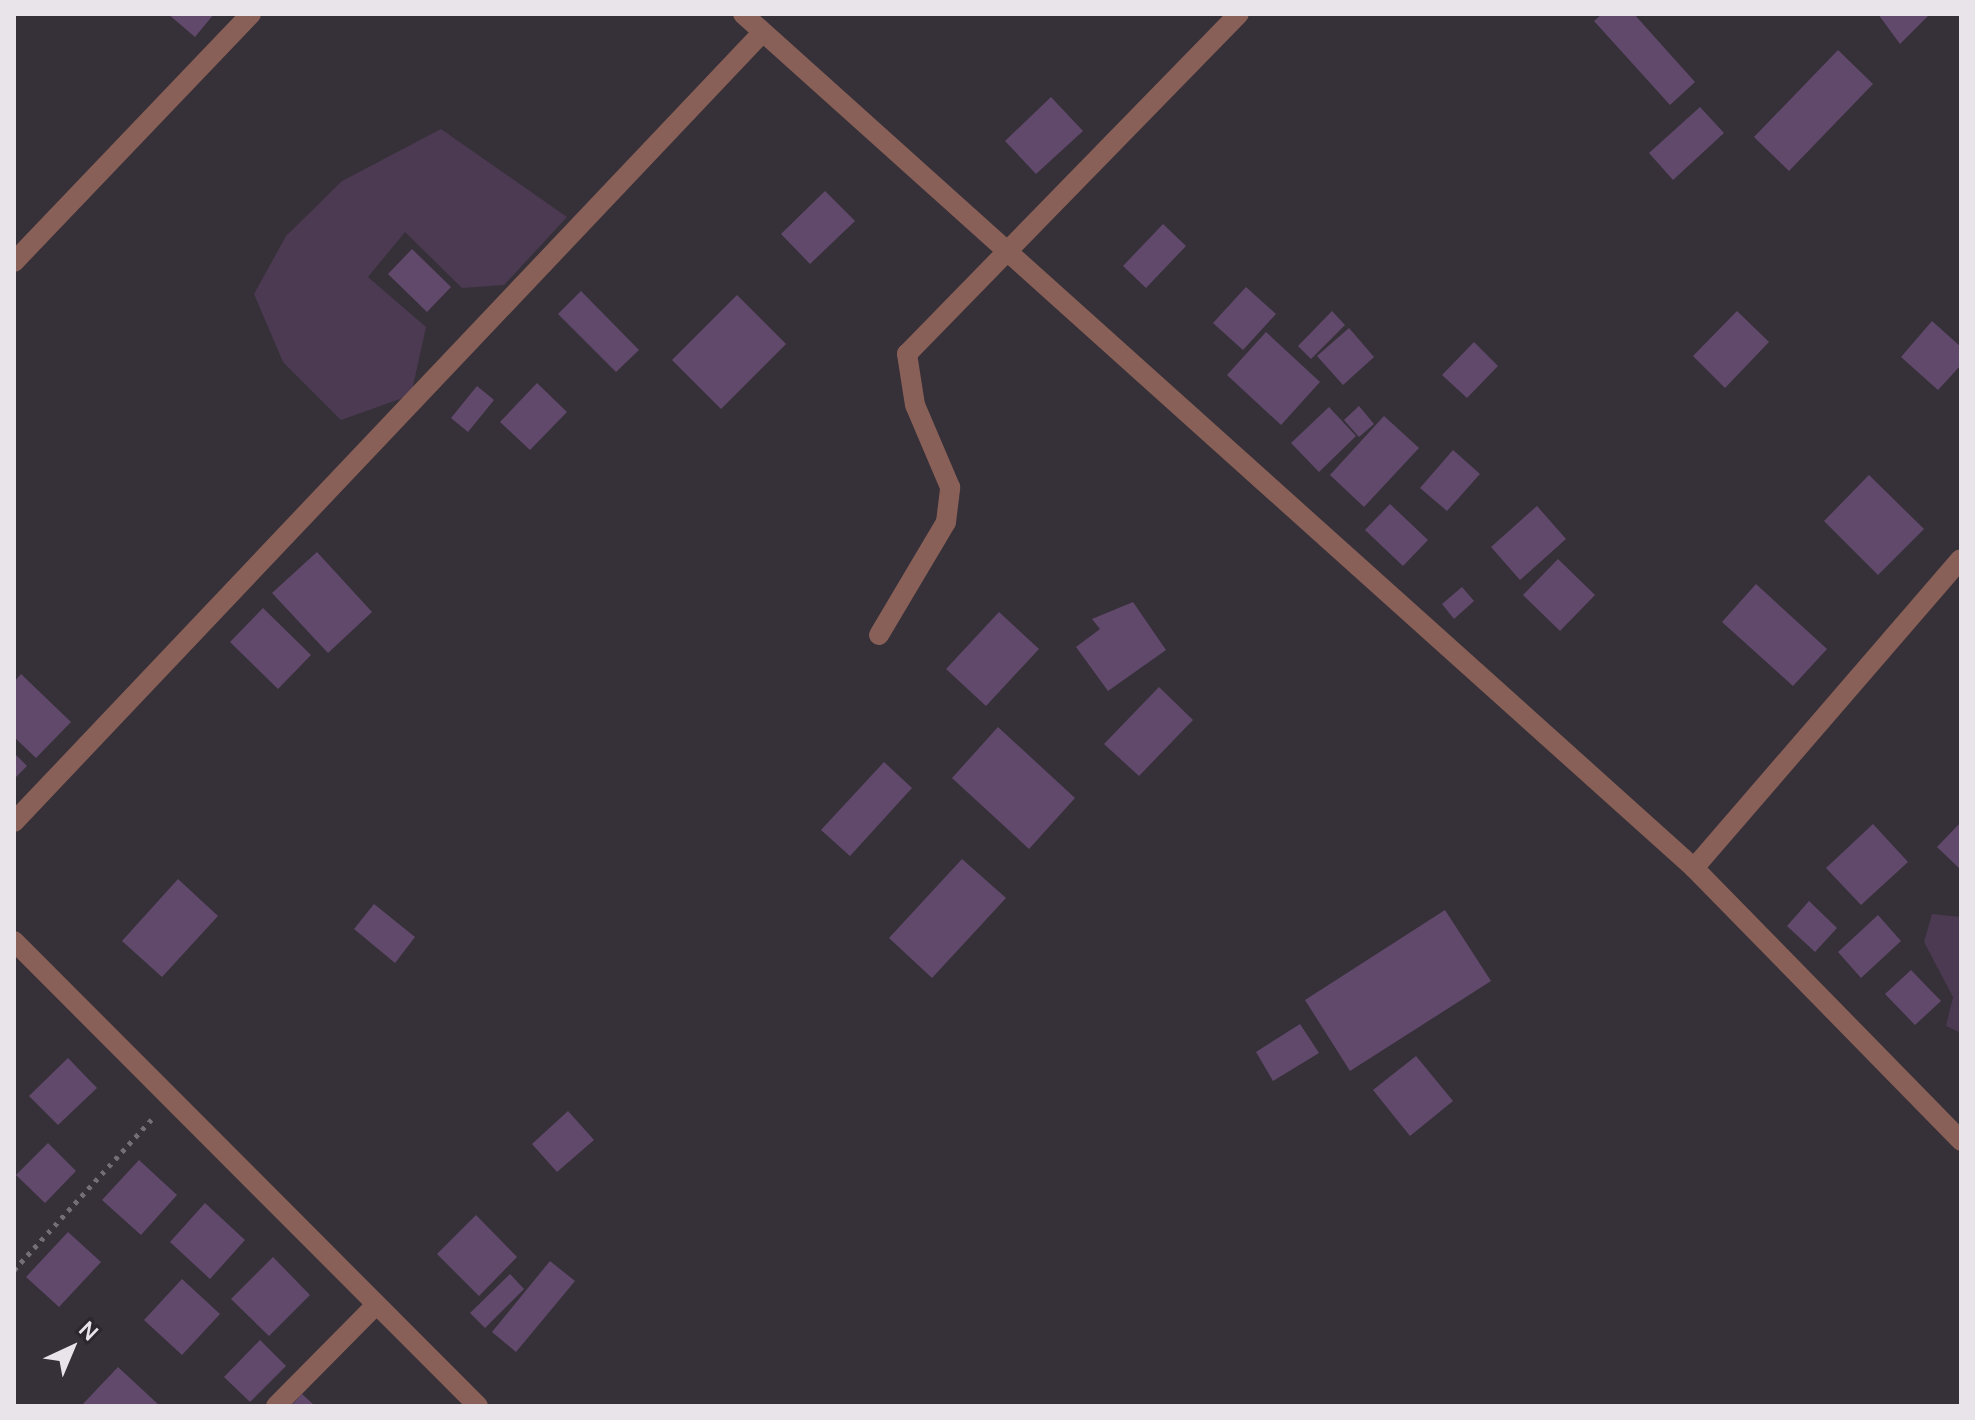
<!DOCTYPE html>
<html>
<head>
<meta charset="utf-8">
<style>
	body { margin:0 }
	#map { position:relative; width:1975px; height:1420px; overflow:hidden; background:#363038; font-family:Manrope,sans-serif }
	div>[style] { position:absolute }
	[style*='--x'] { left:calc(var(--x)*1px); top:calc(var(--y)*1px); width:calc(var(--w)*1px); rotate:calc(var(--a)*1deg) }
	.green>* { inset:0; background:#4b3a52 }
	.building>* { inset:0; background:#61496c }
	.path>* { height:5px; margin-top:-2.5px; transform-origin:0; background:repeating-linear-gradient(90deg,#746f76 0 4px,transparent 0 10px) }
	.street>* { height:20px; margin:-10px; padding:0 10px; transform-origin:10px; border-radius:10px; background:#896058 }
	span { translate:-50% -50%; white-space:nowrap; text-align:center; line-height:1.15; -webkit-text-stroke:8px #2c262e; paint-order:stroke }
	.frame { position:absolute; inset:0; border:16px solid #e8e4ea; pointer-events:none }
	.north { position:absolute; left:32px; top:1308px; width:80px; height:80px; -webkit-text-stroke:6px #2c262e; paint-order:stroke; rotate:44deg; font-size:22px; font-weight:700; line-height:32px; text-align:center; color:#e8e4ea }
	.north::after { content:''; display:block; margin:auto; width:28px; height:36px; background:#e8e4ea; clip-path:polygon(50% 0,100% 100%,50% 72%,0 100%) }
</style>
</head>
<body>
<div id="map">
	<div class="green">
		<div style="clip-path:polygon(441px 129px,567px 217px,504px 285px,462px 288px,405px 232px,368px 277px,426px 327px,411px 395px,341px 420px,283px 362px,254px 294px,286px 236px,342px 181px)"></div>
		<div style="clip-path:polygon(1932px 914px,1961px 917px,1961px 1033px,1946px 1026px,1953px 997px,1924px 942px)"></div>
	</div>
	<div class="building">
		<div style="clip-path:polygon(168px 14px,214px 14px,195px 37px)"></div>
		<div style="clip-path:polygon(1602px 14px,1634px 14px,1695px 82px,1670px 105px,1594px 21px)"></div>
		<div style="clip-path:polygon(1878px 14px,1930px 14px,1900px 44px)"></div>
		<div style="clip-path:polygon(1838px 50px,1873px 84px,1789px 171px,1754px 137px)"></div>
		<div style="clip-path:polygon(1051px 97px,1083px 131px,1036px 174px,1005px 141px)"></div>
		<div style="clip-path:polygon(1700px 107px,1724px 133px,1673px 180px,1649px 153px)"></div>
		<div style="clip-path:polygon(825px 191px,855px 221px,810px 264px,781px 234px)"></div>
		<div style="clip-path:polygon(1163px 224px,1186px 246px,1146px 288px,1123px 266px)"></div>
		<div style="clip-path:polygon(412px 249px,451px 287px,427px 312px,388px 274px)"></div>
		<div style="clip-path:polygon(1246px 287px,1276px 314px,1243px 350px,1213px 323px)"></div>
		<div style="clip-path:polygon(581px 291px,639px 350px,616px 372px,558px 314px)"></div>
		<div style="clip-path:polygon(737px 295px,786px 344px,721px 409px,672px 360px)"></div>
		<div style="clip-path:polygon(1332px 311px,1345px 325px,1311px 359px,1298px 346px)"></div>
		<div style="clip-path:polygon(1737px 311px,1769px 342px,1725px 388px,1693px 356px)"></div>
		<div style="clip-path:polygon(1932px 321px,1961px 347px,1961px 365px,1938px 390px,1901px 357px)"></div>
		<div style="clip-path:polygon(1349px 328px,1374px 357px,1343px 385px,1317px 356px)"></div>
		<div style="clip-path:polygon(1266px 332px,1320px 382px,1281px 425px,1227px 375px)"></div>
		<div style="clip-path:polygon(1474px 342px,1498px 366px,1467px 398px,1442px 375px)"></div>
		<div style="clip-path:polygon(537px 383px,567px 412px,530px 450px,500px 422px)"></div>
		<div style="clip-path:polygon(477px 386px,494px 400px,468px 432px,451px 418px)"></div>
		<div style="clip-path:polygon(1359px 406px,1374px 424px,1359px 437px,1344px 420px)"></div>
		<div style="clip-path:polygon(1329px 407px,1356px 436px,1319px 472px,1291px 443px)"></div>
		<div style="clip-path:polygon(1384px 416px,1419px 448px,1364px 507px,1330px 475px)"></div>
		<div style="clip-path:polygon(1453px 450px,1480px 474px,1447px 511px,1420px 488px)"></div>
		<div style="clip-path:polygon(1869px 475px,1924px 529px,1878px 575px,1824px 521px)"></div>
		<div style="clip-path:polygon(1390px 504px,1428px 540px,1403px 566px,1365px 530px)"></div>
		<div style="clip-path:polygon(1537px 506px,1566px 539px,1520px 580px,1491px 547px)"></div>
		<div style="clip-path:polygon(317px 552px,372px 612px,328px 653px,272px 593px)"></div>
		<div style="clip-path:polygon(1558px 559px,1595px 595px,1560px 631px,1523px 595px)"></div>
		<div style="clip-path:polygon(1756px 584px,1827px 649px,1793px 686px,1722px 622px)"></div>
		<div style="clip-path:polygon(1462px 587px,1474px 601px,1454px 619px,1442px 604px)"></div>
		<div style="clip-path:polygon(1133px 602px,1166px 650px,1108px 691px,1076px 647px,1100px 629px,1092px 619px)"></div>
		<div style="clip-path:polygon(263px 608px,311px 655px,278px 689px,230px 642px)"></div>
		<div style="clip-path:polygon(999px 612px,1039px 649px,986px 706px,946px 669px)"></div>
		<div style="clip-path:polygon(21px 674px,71px 722px,36px 758px,14px 737px,14px 682px)"></div>
		<div style="clip-path:polygon(1159px 687px,1193px 720px,1139px 776px,1104px 744px)"></div>
		<div style="clip-path:polygon(998px 727px,1075px 798px,1029px 849px,952px 778px)"></div>
		<div style="clip-path:polygon(14px 753px,27px 766px,14px 779px)"></div>
		<div style="clip-path:polygon(884px 762px,912px 788px,850px 856px,821px 830px)"></div>
		<div style="clip-path:polygon(1961px 822px,1961px 870px,1937px 847px)"></div>
		<div style="clip-path:polygon(1873px 824px,1908px 862px,1861px 905px,1826px 868px)"></div>
		<div style="clip-path:polygon(962px 859px,1006px 898px,932px 978px,889px 938px)"></div>
		<div style="clip-path:polygon(178px 879px,218px 916px,162px 977px,122px 941px)"></div>
		<div style="clip-path:polygon(1809px 901px,1837px 928px,1815px 952px,1787px 926px)"></div>
		<div style="clip-path:polygon(374px 904px,415px 937px,395px 963px,354px 929px)"></div>
		<div style="clip-path:polygon(1445px 910px,1491px 981px,1350px 1071px,1305px 1000px)"></div>
		<div style="clip-path:polygon(1878px 915px,1901px 941px,1861px 978px,1838px 952px)"></div>
		<div style="clip-path:polygon(1911px 970px,1941px 1001px,1915px 1025px,1885px 994px)"></div>
		<div style="clip-path:polygon(1300px 1024px,1319px 1053px,1273px 1081px,1256px 1052px)"></div>
		<div style="clip-path:polygon(1416px 1056px,1453px 1101px,1410px 1136px,1373px 1090px)"></div>
		<div style="clip-path:polygon(68px 1058px,97px 1088px,58px 1125px,29px 1096px)"></div>
		<div style="clip-path:polygon(568px 1111px,594px 1140px,557px 1172px,532px 1144px)"></div>
		<div style="clip-path:polygon(48px 1143px,76px 1171px,45px 1203px,16px 1175px)"></div>
		<div style="clip-path:polygon(139px 1160px,177px 1195px,141px 1235px,102px 1200px)"></div>
		<div style="clip-path:polygon(205px 1203px,245px 1240px,210px 1279px,170px 1242px)"></div>
		<div style="clip-path:polygon(476px 1215px,517px 1257px,479px 1296px,437px 1254px)"></div>
		<div style="clip-path:polygon(68px 1232px,101px 1262px,59px 1307px,26px 1277px)"></div>
		<div style="clip-path:polygon(273px 1257px,310px 1295px,269px 1336px,231px 1299px)"></div>
		<div style="clip-path:polygon(550px 1261px,575px 1281px,516px 1352px,492px 1332px)"></div>
		<div style="clip-path:polygon(510px 1274px,524px 1289px,485px 1328px,470px 1313px)"></div>
		<div style="clip-path:polygon(182px 1279px,220px 1314px,182px 1355px,144px 1320px)"></div>
		<div style="clip-path:polygon(260px 1340px,286px 1366px,250px 1402px,224px 1377px)"></div>
		<div style="clip-path:polygon(118px 1367px,160px 1406px,81px 1406px)"></div>
		<div style="clip-path:polygon(302px 1394px,315px 1406px,291px 1406px)"></div>
	</div>
	<div class="path">
		<div style="--x:14;--y:1270;--w:206;--a:-47.6"></div>
	</div>
	<div class="street">
		<div style="--x:743;--y:14;--w:1278;--a:41.92"></div>
		<div style="--x:1694;--y:868;--w:382;--a:45.6"></div>
		<div style="--x:14;--y:262;--w:343;--a:-46.3"></div>
		<div style="--x:879;--y:635;--w:131;--a:-59.3"></div>
		<div style="--x:946;--y:522;--w:35;--a:-83"></div>
		<div style="--x:950;--y:487;--w:89;--a:-113.1"></div>
		<div style="--x:915;--y:405;--w:52;--a:-98.9"></div>
		<div style="--x:907;--y:354;--w:475;--a:-45.7"></div>
		<div style="--x:14;--y:822;--w:1087;--a:-46.53"></div>
		<div style="--x:1694;--y:868;--w:408;--a:-49.2"></div>
		<div style="--x:14;--y:941;--w:657;--a:45.06"></div>
		<div style="--x:276;--y:1406;--w:141;--a:-45.3"></div>
	</div>
	<div class="frame"></div>
	<div class="north">N</div>
</div>
</body>
</html>
